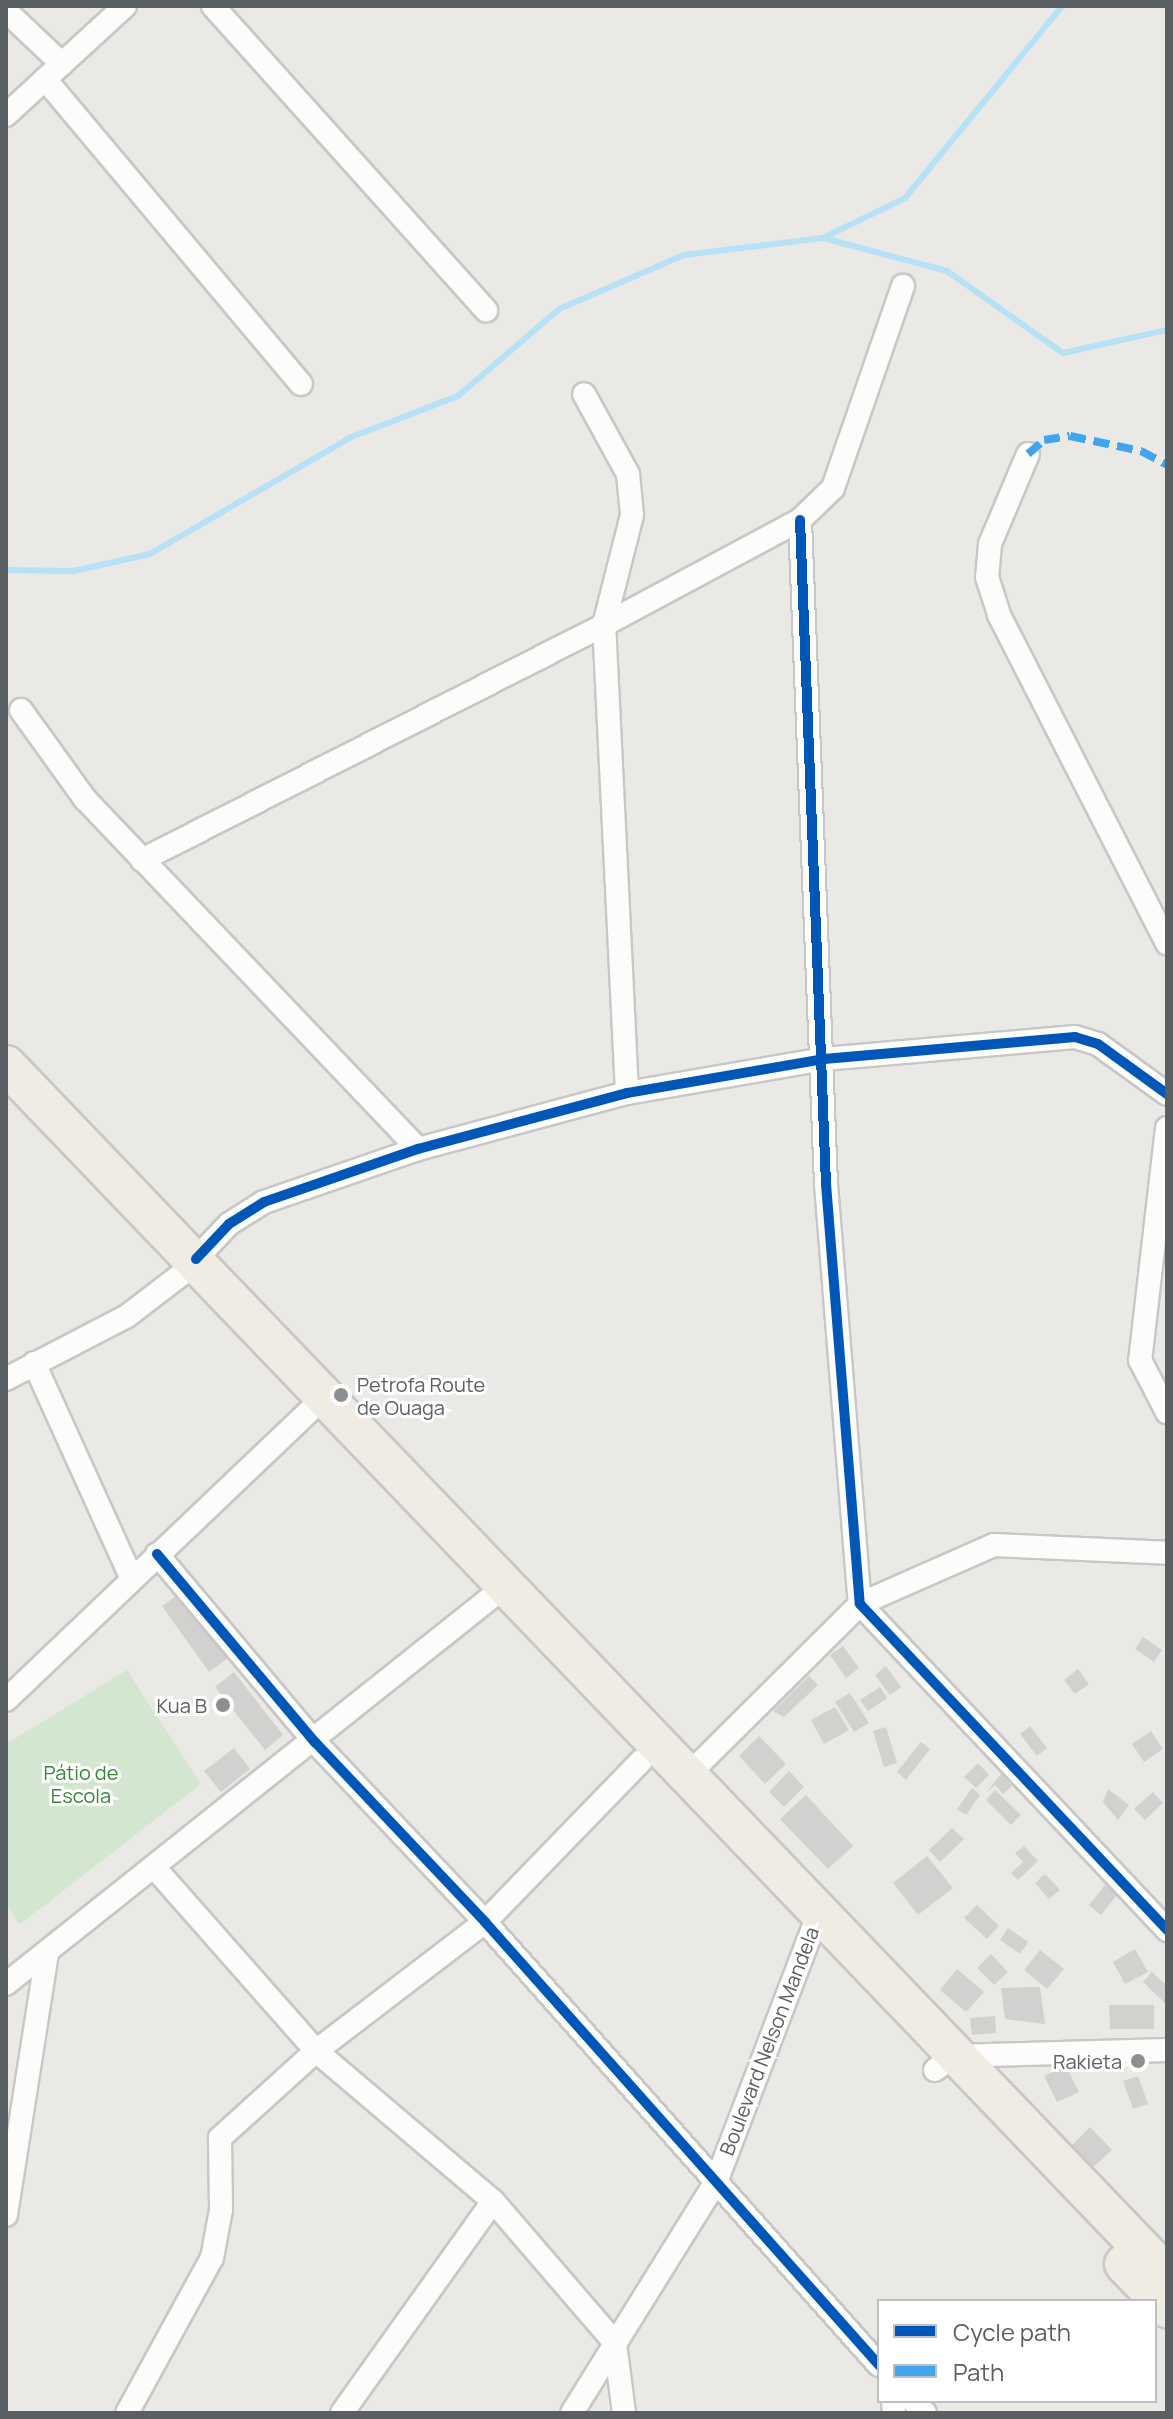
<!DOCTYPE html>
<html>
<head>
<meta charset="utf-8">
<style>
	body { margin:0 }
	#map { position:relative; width:1173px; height:2419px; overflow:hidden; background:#eae9e5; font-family:Manrope,sans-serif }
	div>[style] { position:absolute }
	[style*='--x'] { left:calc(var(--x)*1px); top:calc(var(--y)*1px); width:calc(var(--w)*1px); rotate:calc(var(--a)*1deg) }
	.green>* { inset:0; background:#d3e7d0 }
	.stream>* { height:6px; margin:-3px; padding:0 3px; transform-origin:3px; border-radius:3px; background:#b7e1f6 }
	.building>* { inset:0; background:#d2d1cf }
	.roads { filter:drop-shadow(2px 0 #c7c7c7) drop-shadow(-2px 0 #c7c7c7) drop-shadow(0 2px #c7c7c7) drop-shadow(0 -2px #c7c7c7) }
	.minor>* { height:22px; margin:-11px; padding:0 11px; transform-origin:11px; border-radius:11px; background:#fcfcfb }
	.trunk>* { height:38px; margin:-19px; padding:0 19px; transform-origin:19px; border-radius:19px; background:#f0ece4 }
	.quiet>* { height:8px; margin-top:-4px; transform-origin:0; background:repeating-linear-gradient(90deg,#40a5ee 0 16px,transparent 0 24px) }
	.cycleway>* { height:10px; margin:-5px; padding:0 5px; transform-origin:5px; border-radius:5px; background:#0057b8 }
	.dots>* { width:22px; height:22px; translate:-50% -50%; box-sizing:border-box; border:4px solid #fff; border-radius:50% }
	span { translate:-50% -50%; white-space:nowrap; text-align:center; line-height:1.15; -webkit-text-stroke:6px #fff; paint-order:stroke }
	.poi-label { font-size:20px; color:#5a5f63 }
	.left { translate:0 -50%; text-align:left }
	.right { translate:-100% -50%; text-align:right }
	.park-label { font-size:20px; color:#388636 }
	.street-label { font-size:20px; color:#5a5f63 }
	.frame { position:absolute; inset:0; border:8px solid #5a5f63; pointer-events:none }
	.legend { position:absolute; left:877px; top:2299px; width:280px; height:104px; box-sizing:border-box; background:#fff; border:2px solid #bdbfc1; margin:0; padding:10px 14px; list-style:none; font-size:24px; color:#5a5f63 }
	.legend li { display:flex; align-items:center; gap:16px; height:40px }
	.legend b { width:40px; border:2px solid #bdbfc1 }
</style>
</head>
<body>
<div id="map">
	<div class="green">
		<div style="clip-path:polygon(127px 1670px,201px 1784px,19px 1925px,6px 1903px,6px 1744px)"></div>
	</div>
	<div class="stream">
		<div style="--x:823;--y:238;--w:128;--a:14.9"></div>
		<div style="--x:947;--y:271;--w:142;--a:35.3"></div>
		<div style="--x:1063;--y:353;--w:107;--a:-12.5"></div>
		<div style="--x:6;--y:570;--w:67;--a:0.9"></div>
		<div style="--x:73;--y:571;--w:79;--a:-12.4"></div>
		<div style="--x:150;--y:554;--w:230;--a:-30.2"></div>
		<div style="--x:349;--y:438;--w:117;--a:-21.1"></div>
		<div style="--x:458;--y:396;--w:133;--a:-40.7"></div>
		<div style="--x:559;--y:309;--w:136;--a:-23.4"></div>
		<div style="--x:684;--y:255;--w:140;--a:-7"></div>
		<div style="--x:823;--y:238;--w:91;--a:-26"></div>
		<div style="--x:905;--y:198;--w:248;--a:-50.7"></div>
	</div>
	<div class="building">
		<div style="clip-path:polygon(182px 1592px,228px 1658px,209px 1672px,162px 1606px)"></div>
		<div style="clip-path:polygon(1143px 1637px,1162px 1650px,1154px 1662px,1135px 1649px)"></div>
		<div style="clip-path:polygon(843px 1646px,859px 1668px,846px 1678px,830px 1655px)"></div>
		<div style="clip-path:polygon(886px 1666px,901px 1687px,890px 1695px,875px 1675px)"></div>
		<div style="clip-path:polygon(1078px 1669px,1089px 1684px,1075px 1694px,1064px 1680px)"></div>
		<div style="clip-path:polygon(234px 1672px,283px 1735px,265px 1750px,215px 1687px)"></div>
		<div style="clip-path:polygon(809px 1676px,818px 1685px,784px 1717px,773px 1711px)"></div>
		<div style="clip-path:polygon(880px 1687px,887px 1698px,868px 1711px,860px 1700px)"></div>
		<div style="clip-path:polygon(850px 1693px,869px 1723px,854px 1732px,835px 1702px)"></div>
		<div style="clip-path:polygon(835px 1707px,849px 1730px,824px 1744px,811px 1720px)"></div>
		<div style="clip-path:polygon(1030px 1726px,1047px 1748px,1037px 1756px,1020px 1734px)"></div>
		<div style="clip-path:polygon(886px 1727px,897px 1763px,884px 1767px,873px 1731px)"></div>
		<div style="clip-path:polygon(1151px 1731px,1163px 1749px,1144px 1762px,1132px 1744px)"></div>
		<div style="clip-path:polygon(759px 1736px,786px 1764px,765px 1784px,739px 1756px)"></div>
		<div style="clip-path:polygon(921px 1742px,930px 1749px,906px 1780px,897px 1772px)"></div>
		<div style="clip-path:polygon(234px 1748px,250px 1769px,221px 1792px,204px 1771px)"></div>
		<div style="clip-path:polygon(978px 1763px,989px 1775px,976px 1788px,964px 1777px)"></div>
		<div style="clip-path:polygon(789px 1771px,804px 1787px,784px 1807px,769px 1792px)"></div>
		<div style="clip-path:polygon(1001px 1774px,1012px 1786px,1003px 1794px,995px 1785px,986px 1793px)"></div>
		<div style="clip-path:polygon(972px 1788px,980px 1795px,966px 1815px,957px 1809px)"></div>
		<div style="clip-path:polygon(1108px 1789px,1129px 1805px,1118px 1820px,1103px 1802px)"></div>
		<div style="clip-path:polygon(995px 1790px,1021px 1815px,1011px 1825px,986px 1800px)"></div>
		<div style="clip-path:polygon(1153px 1792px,1163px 1803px,1145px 1820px,1134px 1809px)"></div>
		<div style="clip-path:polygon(806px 1795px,853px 1846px,828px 1869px,780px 1819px)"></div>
		<div style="clip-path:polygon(952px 1828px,964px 1839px,940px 1862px,929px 1850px)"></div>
		<div style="clip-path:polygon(1024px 1846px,1038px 1861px,1018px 1880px,1011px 1873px,1023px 1862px,1015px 1853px)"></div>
		<div style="clip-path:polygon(927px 1856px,953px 1888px,918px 1915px,893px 1883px)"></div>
		<div style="clip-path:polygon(1045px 1874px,1060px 1890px,1049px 1899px,1035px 1883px)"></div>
		<div style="clip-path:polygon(1105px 1885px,1117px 1895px,1101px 1915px,1089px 1905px)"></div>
		<div style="clip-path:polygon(977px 1905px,999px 1926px,987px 1939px,964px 1918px)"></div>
		<div style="clip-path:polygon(1008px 1928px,1028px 1942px,1020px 1954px,1000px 1940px)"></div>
		<div style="clip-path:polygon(1135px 1949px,1148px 1972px,1125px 1984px,1113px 1962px)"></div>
		<div style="clip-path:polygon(1040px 1950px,1064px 1969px,1047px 1989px,1024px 1970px)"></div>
		<div style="clip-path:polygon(991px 1954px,1008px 1972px,994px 1985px,977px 1968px)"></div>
		<div style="clip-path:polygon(957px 1969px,984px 1992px,966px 2012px,940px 1990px)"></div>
		<div style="clip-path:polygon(1152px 1972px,1167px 1986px,1167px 2005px,1143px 1982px)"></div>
		<div style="clip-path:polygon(1040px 1987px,1045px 2024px,1005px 2019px,1001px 1988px)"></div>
		<div style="clip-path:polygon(1109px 2005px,1154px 2005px,1154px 2029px,1110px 2029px)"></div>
		<div style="clip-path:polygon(995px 2016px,996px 2033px,972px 2035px,970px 2018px)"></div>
		<div style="clip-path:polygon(1066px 2066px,1079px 2092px,1057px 2102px,1044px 2076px)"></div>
		<div style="clip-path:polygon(1138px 2076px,1148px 2104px,1133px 2109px,1123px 2081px)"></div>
		<div style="clip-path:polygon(1090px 2127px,1112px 2150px,1090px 2170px,1069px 2148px)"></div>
	</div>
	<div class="roads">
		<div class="minor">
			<div style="--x:213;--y:6;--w:409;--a:48.1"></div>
			<div style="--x:6;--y:11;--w:77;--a:43.4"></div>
			<div style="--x:45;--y:79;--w:398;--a:50"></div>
			<div style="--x:6;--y:115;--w:161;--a:-42.5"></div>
			<div style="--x:1028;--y:454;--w:98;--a:112.9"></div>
			<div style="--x:990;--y:544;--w:33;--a:95"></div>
			<div style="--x:987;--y:577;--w:40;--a:72"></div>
			<div style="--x:999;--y:615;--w:369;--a:62.9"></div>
			<div style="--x:800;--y:520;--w:665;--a:87.76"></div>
			<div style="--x:826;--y:1184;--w:421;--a:85.4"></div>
			<div style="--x:860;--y:1604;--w:448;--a:46.7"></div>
			<div style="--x:21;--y:710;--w:110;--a:54.3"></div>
			<div style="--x:85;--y:799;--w:483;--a:46.4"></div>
			<div style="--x:142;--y:860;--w:518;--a:-26.96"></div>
			<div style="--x:604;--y:625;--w:114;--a:-75.7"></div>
			<div style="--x:632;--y:515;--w:41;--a:-95.6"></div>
			<div style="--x:628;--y:474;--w:91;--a:-118.8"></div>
			<div style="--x:627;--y:1093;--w:469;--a:-92.8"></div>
			<div style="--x:604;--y:625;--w:222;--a:-28.2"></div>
			<div style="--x:800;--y:520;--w:46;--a:-44.1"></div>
			<div style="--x:833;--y:488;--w:214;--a:-70.9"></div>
			<div style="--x:1167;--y:1128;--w:234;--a:96.6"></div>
			<div style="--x:1140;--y:1360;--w:59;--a:62.6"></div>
			<div style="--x:196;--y:1259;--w:48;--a:-46.7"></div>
			<div style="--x:229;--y:1224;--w:41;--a:-32.2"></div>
			<div style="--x:264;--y:1202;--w:163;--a:-19"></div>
			<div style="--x:418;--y:1149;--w:216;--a:-15"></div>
			<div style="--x:627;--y:1093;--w:200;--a:-9.8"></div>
			<div style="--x:824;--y:1059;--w:252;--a:-5"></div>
			<div style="--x:1075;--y:1037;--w:24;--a:17"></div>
			<div style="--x:1098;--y:1044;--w:85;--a:35.9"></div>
			<div style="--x:34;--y:1363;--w:237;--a:65.6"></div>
			<div style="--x:6;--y:1379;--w:136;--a:-27.5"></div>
			<div style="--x:127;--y:1316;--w:69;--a:-37.4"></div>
			<div style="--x:157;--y:1554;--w:246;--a:50"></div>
			<div style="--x:315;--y:1742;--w:248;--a:46.6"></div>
			<div style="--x:485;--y:1922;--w:593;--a:48.35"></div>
			<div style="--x:6;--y:1700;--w:419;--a:-43.6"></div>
			<div style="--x:686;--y:1777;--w:245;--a:-44.8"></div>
			<div style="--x:860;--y:1604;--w:146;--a:-23.8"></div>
			<div style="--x:994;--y:1545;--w:173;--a:2.6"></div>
			<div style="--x:154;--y:1867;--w:245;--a:48.6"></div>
			<div style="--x:316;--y:2051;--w:232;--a:40.3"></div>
			<div style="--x:493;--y:2201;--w:187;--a:49.3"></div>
			<div style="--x:615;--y:2343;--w:71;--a:82.7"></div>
			<div style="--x:6;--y:1984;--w:618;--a:-38.56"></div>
			<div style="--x:935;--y:2070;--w:22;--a:-39"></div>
			<div style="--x:952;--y:2056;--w:215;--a:-1.6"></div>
			<div style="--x:6;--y:2215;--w:266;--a:-81.1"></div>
			<div style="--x:893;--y:2401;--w:12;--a:85"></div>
			<div style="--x:913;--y:2401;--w:17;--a:45"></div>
			<div style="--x:127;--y:2413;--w:177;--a:-61.3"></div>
			<div style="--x:212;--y:2258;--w:49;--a:-79.4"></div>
			<div style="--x:221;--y:2210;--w:72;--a:-90.8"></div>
			<div style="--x:220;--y:2138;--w:130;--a:-42.2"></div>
			<div style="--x:316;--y:2051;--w:213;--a:-37.4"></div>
			<div style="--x:485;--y:1922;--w:224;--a:-45.9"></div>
			<div style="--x:342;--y:2413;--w:260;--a:-54.5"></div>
			<div style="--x:572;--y:2413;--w:272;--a:-58.1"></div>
			<div style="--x:716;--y:2182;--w:286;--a:-69.1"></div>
		</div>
		<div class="trunk">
			<div style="--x:6;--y:1065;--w:1677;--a:46.18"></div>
			<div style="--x:1124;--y:2264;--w:62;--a:45.7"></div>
		</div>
	</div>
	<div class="quiet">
		<div style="--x:1028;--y:454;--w:21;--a:-41"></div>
		<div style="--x:1044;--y:440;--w:26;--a:-9"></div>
		<div style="--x:1070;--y:436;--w:73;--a:11.9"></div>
		<div style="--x:1141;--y:451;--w:30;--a:28"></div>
	</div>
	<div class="cycleway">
		<div style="--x:800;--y:520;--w:665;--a:87.76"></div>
		<div style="--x:826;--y:1184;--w:421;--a:85.4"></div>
		<div style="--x:860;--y:1604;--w:448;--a:46.7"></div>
		<div style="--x:196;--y:1259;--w:48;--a:-46.7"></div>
		<div style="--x:229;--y:1224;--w:41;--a:-32.2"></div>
		<div style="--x:264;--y:1202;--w:163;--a:-19"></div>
		<div style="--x:418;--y:1149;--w:216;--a:-15"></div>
		<div style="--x:627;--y:1093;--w:200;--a:-9.8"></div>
		<div style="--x:824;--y:1059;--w:252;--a:-5"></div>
		<div style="--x:1075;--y:1037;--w:24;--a:17"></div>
		<div style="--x:1098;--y:1044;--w:85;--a:35.9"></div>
		<div style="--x:157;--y:1554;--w:246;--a:50"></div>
		<div style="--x:315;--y:1742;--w:248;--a:46.6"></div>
		<div style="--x:485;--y:1922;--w:593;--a:48.35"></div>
	</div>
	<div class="dots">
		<div style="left:341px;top:1395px;background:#8c8f90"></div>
		<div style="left:223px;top:1705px;background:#8c8f90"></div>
		<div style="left:1138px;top:2061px;background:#8c8f90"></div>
	</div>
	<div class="poi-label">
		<span class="left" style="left:357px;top:1396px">Petrofa Route<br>de Ouaga</span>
		<span class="right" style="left:207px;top:1705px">Kua B</span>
		<span class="right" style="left:1122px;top:2061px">Rakieta</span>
	</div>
	<div class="park-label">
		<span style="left:81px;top:1784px">Pátio de<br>Escola</span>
	</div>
	<div class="street-label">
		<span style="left:769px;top:2041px;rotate:-69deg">Boulevard Nelson Mandela</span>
	</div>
	<div class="frame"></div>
	<ul class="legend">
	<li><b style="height:10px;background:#0057b8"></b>Cycle path</li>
	<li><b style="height:10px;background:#40a5ee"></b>Path</li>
	</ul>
</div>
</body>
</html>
